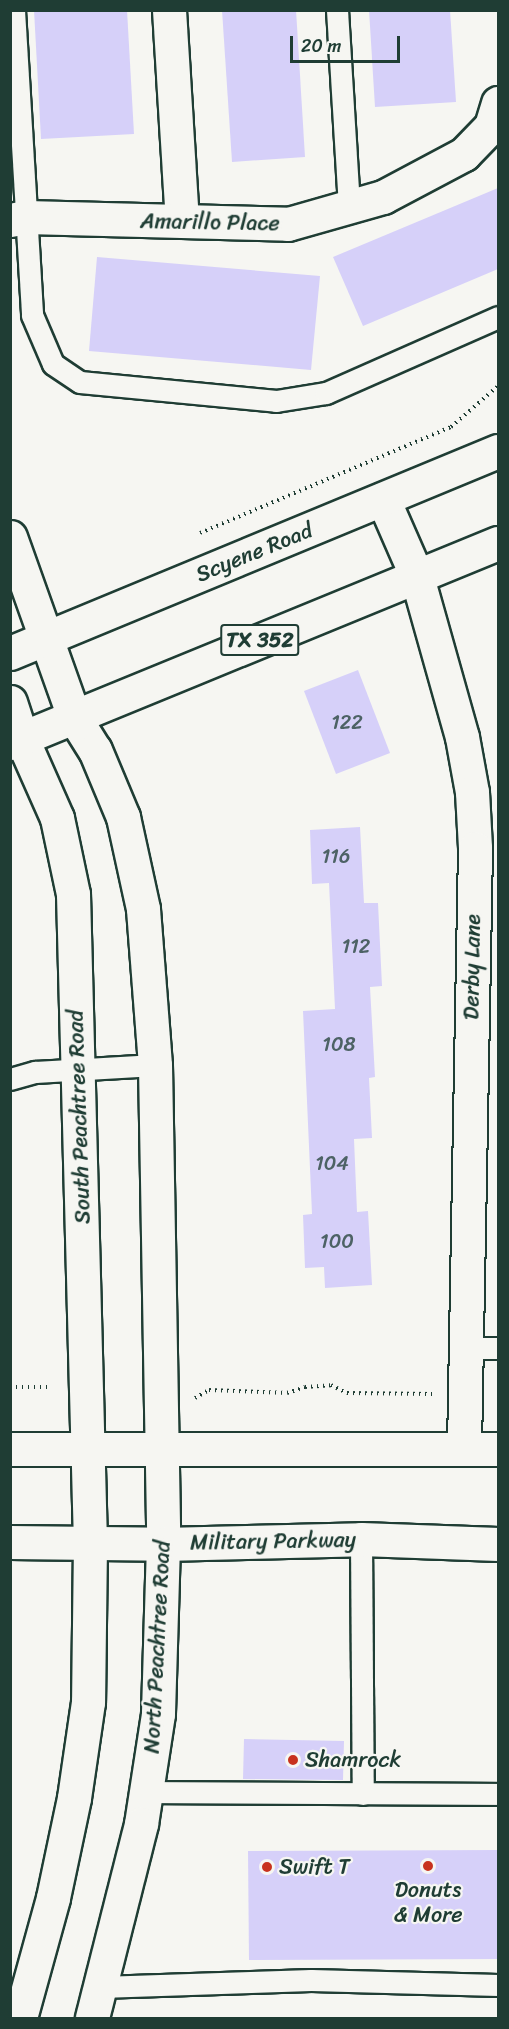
<!DOCTYPE html>
<html>
<head>
<meta charset="utf-8">
<style>
	body { margin:0 }
	#map { position:relative; width:509px; height:2029px; overflow:hidden; background:#f6f6f2; font-family:Sriracha,sans-serif }
	div>[style] { position:absolute }
	[style*='--x'] { left:calc(var(--x)*1px); top:calc(var(--y)*1px); width:calc(var(--w)*1px); rotate:calc(var(--a)*1deg) }
	.building>* { inset:0; background:#d6d0f9 }
	.path>* { height:4px; margin-top:-2px; transform-origin:0; background:repeating-linear-gradient(90deg,#1f3d34 0 1.5px,transparent 0 6px) }
	.roads { filter:drop-shadow(2px 0 #1f3d34) drop-shadow(-2px 0 #1f3d34) drop-shadow(0 2px #1f3d34) drop-shadow(0 -2px #1f3d34) }
	.lane>* { height:21px; margin:-10.5px; padding:0 10.5px; transform-origin:10.5px; border-radius:10.5px; background:#f6f6f2 }
	.street>* { height:33px; margin:-16.5px; padding:0 16.5px; transform-origin:16.5px; border-radius:16.5px; background:#f6f6f2 }
	.secondary>* { height:33px; margin:-16.5px; padding:0 16.5px; transform-origin:16.5px; border-radius:16.5px; background:#f6f6f2 }
	.primary>* { height:33px; margin:-16.5px; padding:0 16.5px; transform-origin:16.5px; border-radius:16.5px; background:#f6f6f2 }
	.dots>* { width:16px; height:16px; translate:-50% -50%; box-sizing:border-box; border:3px solid #f6f6f2; border-radius:50% }
	span { translate:-50% -50%; white-space:nowrap; text-align:center; line-height:1.15; -webkit-text-stroke:4.5px #f6f6f2; paint-order:stroke }
	.number-label { font-size:20px; color:#4d6265 }
	.number-label span { -webkit-text-stroke-width:0 }
	.shield-label span { padding:2px 4px; background:#f6f6f2; border:2px solid; border-radius:4px; -webkit-text-stroke-width:0 }
	.shield-label { font-size:21px; color:#1f3d34; font-weight:700 }
	.street-label { font-size:22px; color:#1f3d34 }
	.poi-label { font-size:22px; color:#1f3d34 }
	.left { translate:0 -50%; text-align:left }
	.frame { position:absolute; inset:0; border:12px solid #1f3d34; pointer-events:none }
	.scale { position:absolute; left:290px; top:36px; width:110px; height:27px; box-sizing:border-box; border:3px solid #1f3d34; border-top:0; padding-left:8px; font-size:18px; line-height:21px; white-space:nowrap; color:#1f3d34; -webkit-text-stroke:4px #f6f6f2; paint-order:stroke }
</style>
</head>
<body>
<div id="map">
	<div class="building">
		<div style="clip-path:polygon(34px 10px,127px 10px,134px 134px,41px 139px)"></div>
		<div style="clip-path:polygon(222px 10px,296px 10px,305px 157px,232px 162px)"></div>
		<div style="clip-path:polygon(369px 10px,450px 10px,456px 102px,375px 107px)"></div>
		<div style="clip-path:polygon(498px 188px,498px 269px,363px 326px,333px 257px)"></div>
		<div style="clip-path:polygon(97px 257px,320px 276px,311px 370px,89px 351px)"></div>
		<div style="clip-path:polygon(358px 670px,390px 753px,336px 774px,304px 691px)"></div>
		<div style="clip-path:polygon(360px 827px,364px 903px,378px 903px,382px 986px,370px 987px,375px 1077px,369px 1078px,372px 1138px,354px 1139px,357px 1212px,368px 1211px,372px 1285px,325px 1288px,324px 1267px,305px 1268px,303px 1215px,312px 1214px,303px 1011px,335px 1009px,329px 883px,312px 884px,310px 830px)"></div>
		<div style="clip-path:polygon(244px 1739px,344px 1741px,343px 1780px,243px 1779px)"></div>
		<div style="clip-path:polygon(498px 1850px,498px 1959px,249px 1960px,248px 1851px)"></div>
	</div>
	<div class="path">
		<div style="--x:200;--y:533;--w:272;--a:-22.9"></div>
		<div style="--x:451;--y:427;--w:62;--a:-41.1"></div>
		<div style="--x:10;--y:1387;--w:40;--a:0"></div>
		<div style="--x:195;--y:1398;--w:16;--a:-30"></div>
		<div style="--x:209;--y:1390;--w:78;--a:2.2"></div>
		<div style="--x:287;--y:1393;--w:19;--a:-18"></div>
		<div style="--x:305;--y:1387;--w:26;--a:-4"></div>
		<div style="--x:331;--y:1385;--w:18;--a:27"></div>
		<div style="--x:347;--y:1393;--w:85;--a:0.7"></div>
	</div>
	<div class="roads">
		<div class="lane">
			<div style="--x:14;--y:10;--w:306;--a:86.6"></div>
			<div style="--x:32;--y:315;--w:53;--a:66.8"></div>
			<div style="--x:53;--y:364;--w:32;--a:34"></div>
			<div style="--x:80;--y:382;--w:197;--a:5.5"></div>
			<div style="--x:276;--y:401;--w:51;--a:-9.1"></div>
			<div style="--x:326;--y:393;--w:188;--a:-23.8"></div>
			<div style="--x:337;--y:10;--w:197;--a:86.5"></div>
			<div style="--x:10;--y:1079;--w:26;--a:-16"></div>
			<div style="--x:35;--y:1072;--w:120;--a:-3.3"></div>
			<div style="--x:464;--y:1348;--w:34;--a:0"></div>
			<div style="--x:361;--y:1539;--w:255;--a:89.6"></div>
			<div style="--x:148;--y:1792;--w:350;--a:0.3"></div>
			<div style="--x:100;--y:1987;--w:211;--a:-1.9"></div>
			<div style="--x:311;--y:1980;--w:187;--a:1.5"></div>
		</div>
		<div class="street">
			<div style="--x:169;--y:10;--w:211;--a:86.5"></div>
			<div style="--x:10;--y:220;--w:16;--a:-11"></div>
			<div style="--x:26;--y:217;--w:262;--a:1.5"></div>
			<div style="--x:288;--y:224;--w:99;--a:-15.9"></div>
			<div style="--x:383;--y:197;--w:92;--a:-28"></div>
			<div style="--x:464;--y:154;--w:39;--a:-46"></div>
			<div style="--x:491;--y:126;--w:24;--a:-73"></div>
			<div style="--x:383;--y:499;--w:85;--a:66.4"></div>
			<div style="--x:417;--y:577;--w:166;--a:74.3"></div>
			<div style="--x:462;--y:737;--w:56;--a:79.7"></div>
			<div style="--x:472;--y:792;--w:56;--a:86.9"></div>
			<div style="--x:475;--y:848;--w:600;--a:91.05"></div>
		</div>
		<div class="secondary">
			<div style="--x:10;--y:537;--w:191;--a:70.4"></div>
			<div style="--x:74;--y:717;--w:39;--a:58"></div>
			<div style="--x:95;--y:750;--w:73;--a:67.3"></div>
			<div style="--x:123;--y:817;--w:94;--a:77.7"></div>
			<div style="--x:143;--y:909;--w:156;--a:85.6"></div>
			<div style="--x:155;--y:1065;--w:479;--a:89"></div>
			<div style="--x:163;--y:1544;--w:170;--a:91.7"></div>
			<div style="--x:158;--y:1714;--w:111;--a:98.8"></div>
			<div style="--x:141;--y:1824;--w:200;--a:104.2"></div>
			<div style="--x:10;--y:702;--w:39;--a:72"></div>
			<div style="--x:22;--y:739;--w:86;--a:66.1"></div>
			<div style="--x:57;--y:818;--w:78;--a:78.1"></div>
			<div style="--x:73;--y:894;--w:649;--a:88.5"></div>
			<div style="--x:90;--y:1543;--w:159;--a:90.7"></div>
			<div style="--x:88;--y:1702;--w:97;--a:98.3"></div>
			<div style="--x:74;--y:1798;--w:102;--a:101.9"></div>
			<div style="--x:53;--y:1898;--w:124;--a:105.4"></div>
			<div style="--x:10;--y:1449;--w:488;--a:0"></div>
			<div style="--x:10;--y:1542;--w:153;--a:0.7"></div>
			<div style="--x:163;--y:1544;--w:198;--a:-1.4"></div>
			<div style="--x:361;--y:1539;--w:137;--a:2.1"></div>
		</div>
		<div class="primary">
			<div style="--x:10;--y:653;--w:528;--a:-22.49"></div>
			<div style="--x:10;--y:743;--w:527;--a:-22.29"></div>
		</div>
	</div>
	<div class="dots">
		<div style="left:293px;top:1760px;background:#c8321e"></div>
		<div style="left:428px;top:1866px;background:#c8321e"></div>
		<div style="left:267px;top:1867px;background:#c8321e"></div>
	</div>
	<div class="number-label">
		<span style="left:347px;top:722px">122</span>
		<span style="left:336px;top:856px">116</span>
		<span style="left:356px;top:946px">112</span>
		<span style="left:339px;top:1044px">108</span>
		<span style="left:332px;top:1163px">104</span>
		<span style="left:337px;top:1241px">100</span>
	</div>
	<div class="shield-label">
		<span style="left:260px;top:640px">TX 352</span>
	</div>
	<div class="street-label">
		<span style="left:210px;top:222px;rotate:1deg">Amarillo Place</span>
		<span style="left:254px;top:552px;rotate:-22deg">Scyene Road</span>
		<span style="left:472px;top:967px;rotate:-89deg">Derby Lane</span>
		<span style="left:79px;top:1117px;rotate:-92deg">South Peachtree Road</span>
		<span style="left:273px;top:1541px;rotate:-1deg">Military Parkway</span>
		<span style="left:157px;top:1647px;rotate:-87deg">North Peachtree Road</span>
	</div>
	<div class="poi-label">
		<span class="left" style="left:305px;top:1760px">Shamrock</span>
		<span class="left" style="left:279px;top:1867px">Swift T</span>
		<span style="left:428px;top:1902px">Donuts<br>&amp; More</span>
	</div>
	<div class="frame"></div>
	<div class="scale">20 m</div>
</div>
</body>
</html>
